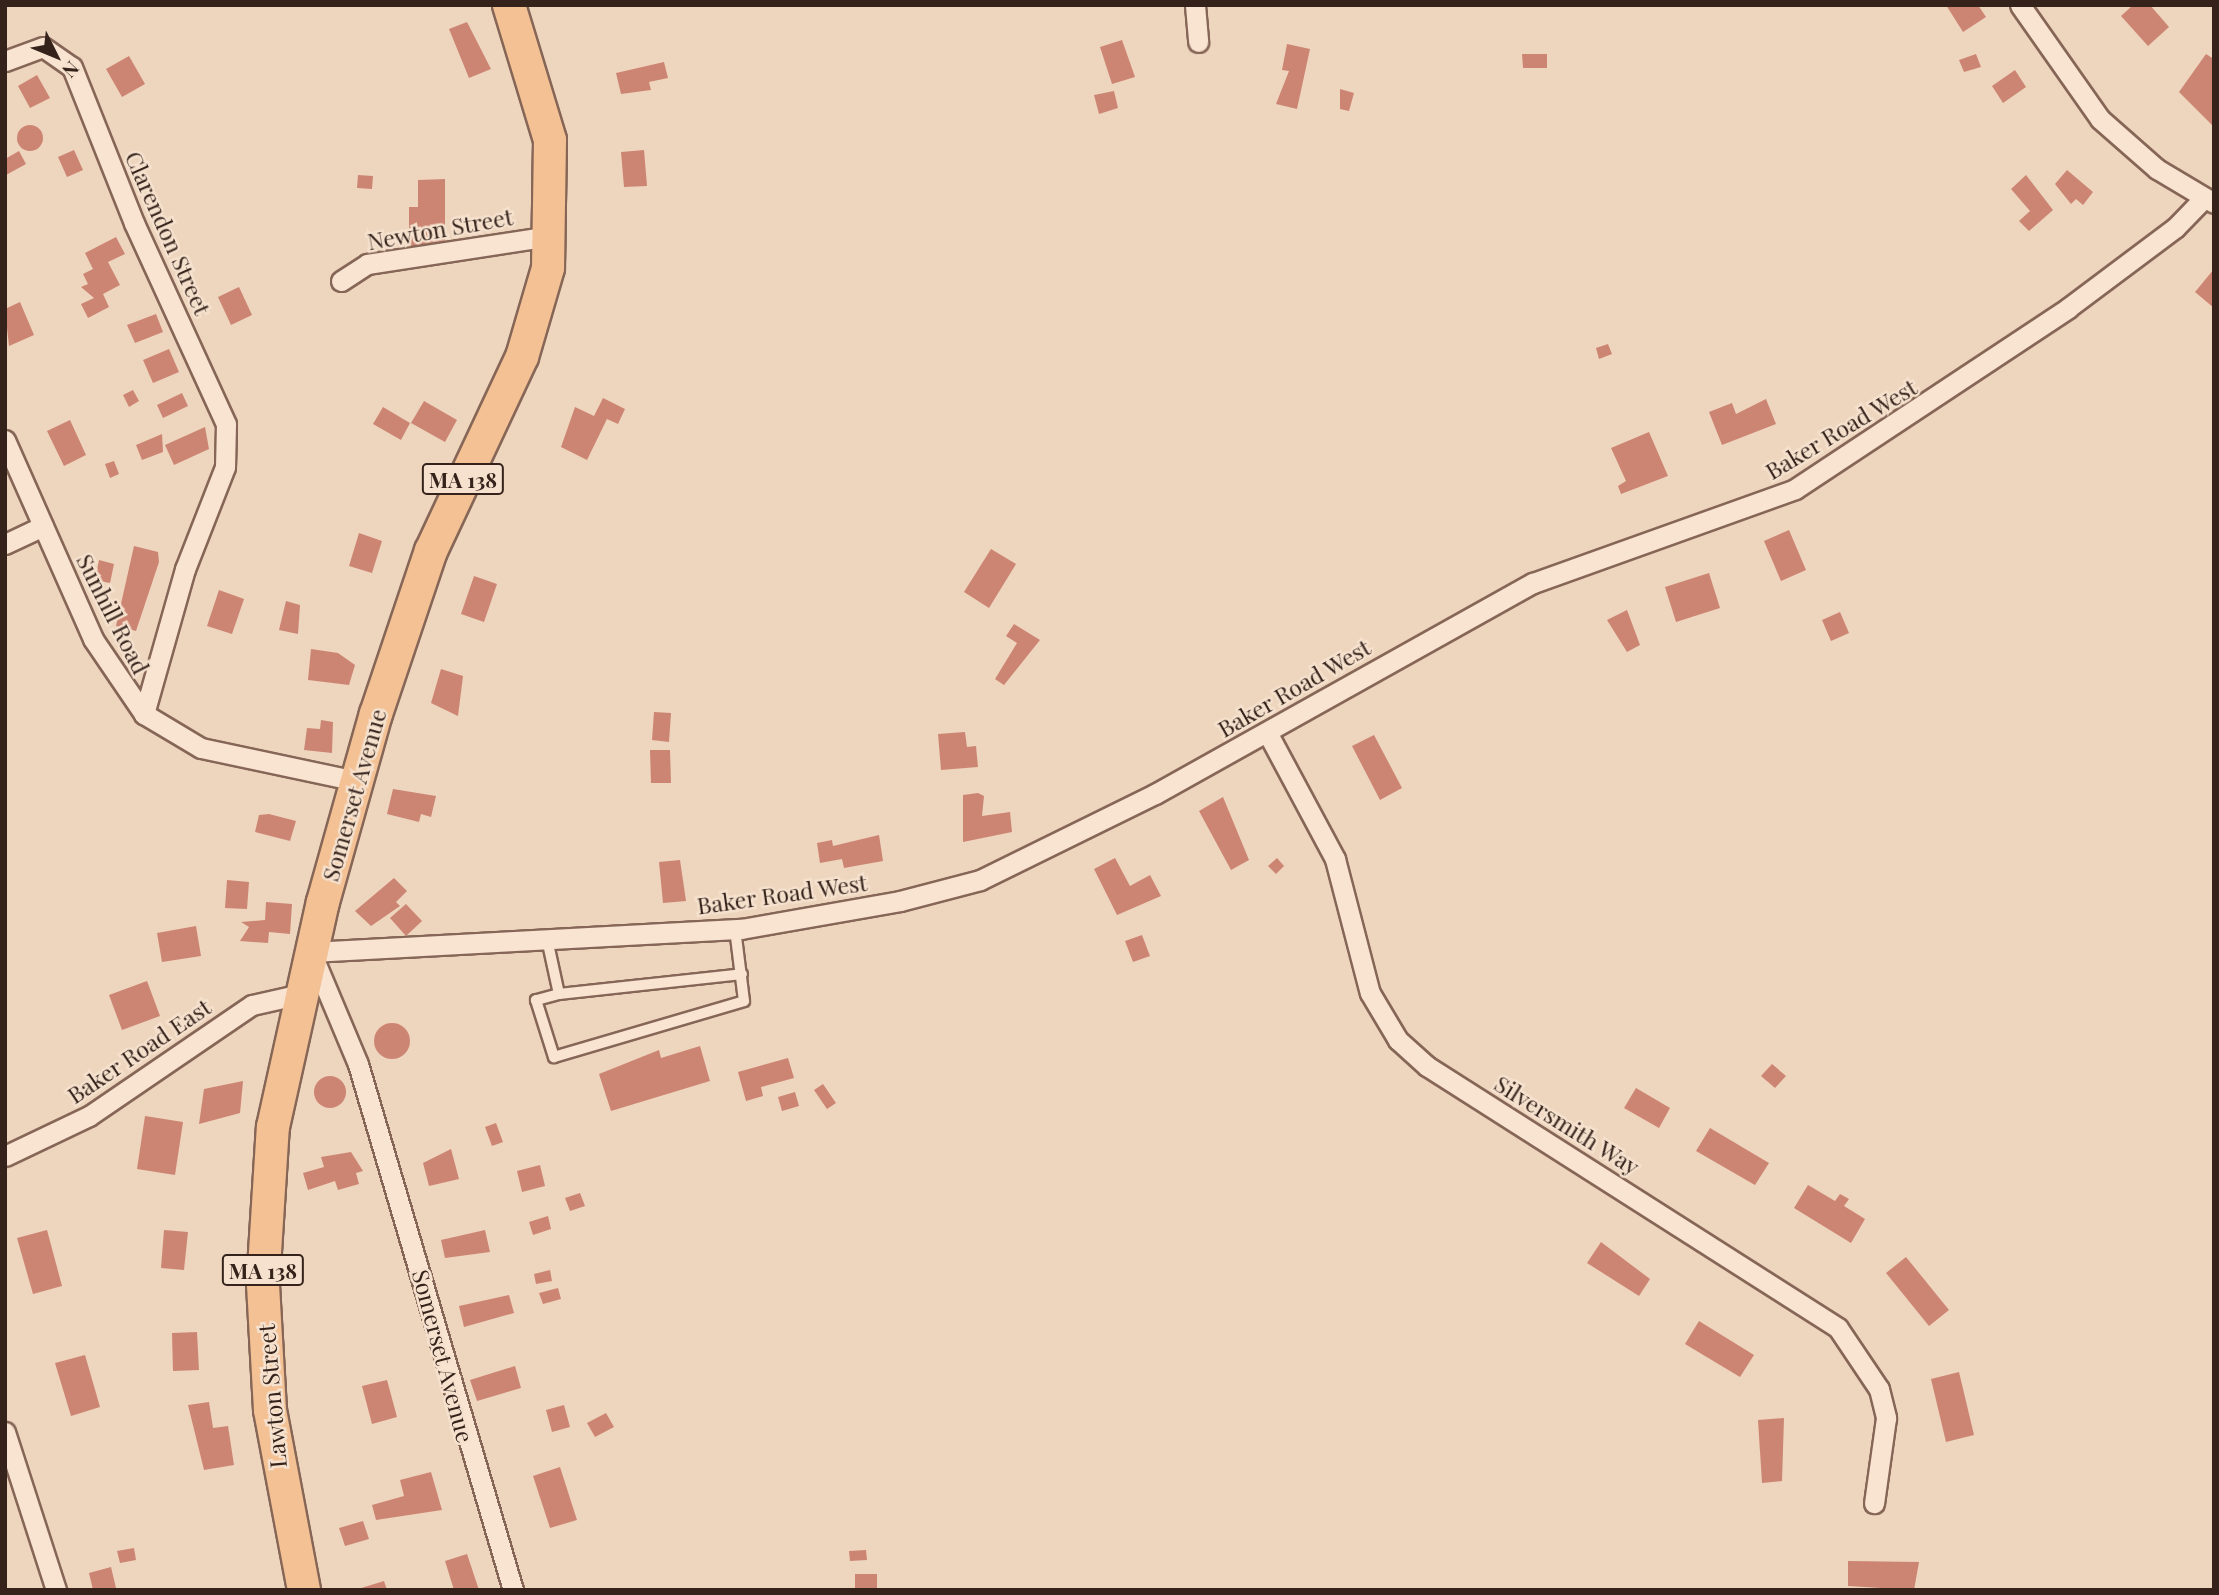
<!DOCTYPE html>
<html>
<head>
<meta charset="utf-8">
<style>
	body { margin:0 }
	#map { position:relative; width:2219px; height:1595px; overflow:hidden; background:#eed5be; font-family:"Playfair Display",serif }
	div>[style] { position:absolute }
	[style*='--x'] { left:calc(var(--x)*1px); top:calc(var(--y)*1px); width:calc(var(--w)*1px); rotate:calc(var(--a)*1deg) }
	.building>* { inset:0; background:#cd8573 }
	.round { border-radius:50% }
	.roads { filter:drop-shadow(2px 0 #866657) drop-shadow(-2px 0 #866657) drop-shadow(0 2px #866657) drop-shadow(0 -2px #866657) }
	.lane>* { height:10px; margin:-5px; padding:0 5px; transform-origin:5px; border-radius:5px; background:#f9e4d1 }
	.street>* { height:19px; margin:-9.5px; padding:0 9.5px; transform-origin:9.5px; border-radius:9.5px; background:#f9e4d1 }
	.primary>* { height:32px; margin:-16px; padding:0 16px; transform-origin:16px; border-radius:16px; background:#f3c194 }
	span { translate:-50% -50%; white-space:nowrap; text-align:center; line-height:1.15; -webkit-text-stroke:5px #f5e1cd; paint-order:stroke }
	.shield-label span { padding:2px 5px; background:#f5e1cd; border:2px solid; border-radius:5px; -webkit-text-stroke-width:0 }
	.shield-label { font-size:21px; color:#35221b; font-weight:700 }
	.street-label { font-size:23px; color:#35221b }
	.frame { position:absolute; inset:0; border:7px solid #35221b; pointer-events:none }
	.north { position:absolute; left:21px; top:21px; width:70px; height:70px; -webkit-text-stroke:5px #f5e1cd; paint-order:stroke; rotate:133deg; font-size:19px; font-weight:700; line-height:28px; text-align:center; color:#35221b }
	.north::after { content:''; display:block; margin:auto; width:24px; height:32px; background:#35221b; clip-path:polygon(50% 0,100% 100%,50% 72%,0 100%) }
</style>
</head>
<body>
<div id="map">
	<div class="building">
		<div style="clip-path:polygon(1946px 5px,1978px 5px,1986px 17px,1963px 32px)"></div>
		<div style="clip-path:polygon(2133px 5px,2150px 5px,2169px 27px,2148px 46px,2121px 16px)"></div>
		<div style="clip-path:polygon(467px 22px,491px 69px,469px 78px,449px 29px)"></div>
		<div style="clip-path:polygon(1122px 40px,1135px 77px,1112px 84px,1100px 47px)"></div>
		<div style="clip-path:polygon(1287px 44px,1310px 49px,1297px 109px,1276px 104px,1289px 71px,1282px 70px)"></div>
		<div style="clip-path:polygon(1522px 54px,1547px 54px,1547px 68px,1523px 68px)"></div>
		<div style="clip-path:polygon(1976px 54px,1981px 67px,1964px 72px,1959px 60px)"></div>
		<div style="clip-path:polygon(2206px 54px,2214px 59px,2212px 125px,2179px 92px)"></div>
		<div style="clip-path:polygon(129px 56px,145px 84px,122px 97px,106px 69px)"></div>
		<div style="clip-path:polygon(664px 62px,668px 78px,649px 82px,651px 90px,621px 94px,616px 73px)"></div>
		<div style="clip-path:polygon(2015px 70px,2026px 87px,2003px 103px,1992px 86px)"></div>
		<div style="clip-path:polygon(37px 75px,50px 98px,30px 108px,18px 86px)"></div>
		<div style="clip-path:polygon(1340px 89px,1354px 93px,1349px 111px,1340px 109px)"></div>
		<div style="clip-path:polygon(1114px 91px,1118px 108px,1099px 114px,1094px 95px)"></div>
		<div class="round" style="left:17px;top:125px;width:26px;height:26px"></div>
		<div style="clip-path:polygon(74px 150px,83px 170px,67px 177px,58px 157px)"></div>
		<div style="clip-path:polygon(644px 150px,647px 186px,624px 187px,621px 152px)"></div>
		<div style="clip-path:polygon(19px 151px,26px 164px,6px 175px,5px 159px)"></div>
		<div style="clip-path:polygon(2067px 170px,2093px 192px,2083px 205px,2076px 199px,2071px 204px,2055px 184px)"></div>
		<div style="clip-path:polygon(358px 175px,373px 176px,372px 189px,357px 188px)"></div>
		<div style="clip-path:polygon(2026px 175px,2053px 210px,2029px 231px,2019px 221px,2030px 211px,2011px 189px)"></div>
		<div style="clip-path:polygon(445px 179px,445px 246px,409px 246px,409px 207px,418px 207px,418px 180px)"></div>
		<div style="clip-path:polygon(116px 237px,125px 254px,108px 262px,120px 285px,103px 294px,109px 307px,88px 318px,81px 304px,94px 298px,81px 287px,88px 284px,83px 274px,93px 269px,85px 253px)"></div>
		<div style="clip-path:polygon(2214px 269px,2214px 308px,2195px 292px)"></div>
		<div style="clip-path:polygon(239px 287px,252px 315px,231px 325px,218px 297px)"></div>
		<div style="clip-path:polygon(20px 302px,34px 335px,9px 346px,5px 309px)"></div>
		<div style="clip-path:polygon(156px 314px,163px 332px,135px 343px,127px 325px)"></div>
		<div style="clip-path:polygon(1608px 344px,1612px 354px,1599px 359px,1596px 348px)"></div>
		<div style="clip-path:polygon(169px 349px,179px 372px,153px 383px,143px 360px)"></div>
		<div style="clip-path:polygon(133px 390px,139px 401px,129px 407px,123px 395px)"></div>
		<div style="clip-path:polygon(182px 393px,188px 406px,163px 418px,157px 405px)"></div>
		<div style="clip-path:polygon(603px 398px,625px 409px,618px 424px,607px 419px,587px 460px,561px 447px,575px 407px,594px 416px)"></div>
		<div style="clip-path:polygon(1766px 399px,1776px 424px,1722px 445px,1709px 412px,1732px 403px,1736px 414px)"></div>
		<div style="clip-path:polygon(424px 401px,457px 420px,445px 442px,411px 423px)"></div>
		<div style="clip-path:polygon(383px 407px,410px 423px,401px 440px,373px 424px)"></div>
		<div style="clip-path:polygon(70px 420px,86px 455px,64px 466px,47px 431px)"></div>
		<div style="clip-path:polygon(205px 427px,209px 449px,174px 465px,165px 445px)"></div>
		<div style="clip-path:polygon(1649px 432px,1668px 476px,1621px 494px,1618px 486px,1626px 481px,1611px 448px)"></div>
		<div style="clip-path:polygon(162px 434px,163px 452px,142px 460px,136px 445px)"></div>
		<div style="clip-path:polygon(114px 461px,119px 474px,110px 478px,105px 464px)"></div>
		<div style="clip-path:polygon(1789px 530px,1806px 570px,1781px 581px,1764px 541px)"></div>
		<div style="clip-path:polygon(359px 533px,382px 541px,372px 573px,349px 566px)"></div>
		<div style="clip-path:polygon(134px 546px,158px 552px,159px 562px,136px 631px,116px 626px)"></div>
		<div style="clip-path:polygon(991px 549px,1016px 564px,989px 608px,964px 592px)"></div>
		<div style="clip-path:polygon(99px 560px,114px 564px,110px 583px,95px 580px)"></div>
		<div style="clip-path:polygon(1709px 573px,1720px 608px,1676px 622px,1665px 587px)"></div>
		<div style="clip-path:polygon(474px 576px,497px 584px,484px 622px,461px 614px)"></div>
		<div style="clip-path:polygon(219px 590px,244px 599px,232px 634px,207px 626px)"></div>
		<div style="clip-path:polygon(286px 601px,300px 605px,298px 634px,279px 630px)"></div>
		<div style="clip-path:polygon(1627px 610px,1640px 645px,1627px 652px,1607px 620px)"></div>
		<div style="clip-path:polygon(1840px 612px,1849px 633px,1831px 641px,1822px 620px)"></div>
		<div style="clip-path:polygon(1014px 624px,1040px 640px,1004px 685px,995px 679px,1017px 643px,1006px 636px)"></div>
		<div style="clip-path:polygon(311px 649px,338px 653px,355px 665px,349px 685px,308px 680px)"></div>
		<div style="clip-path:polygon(441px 669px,463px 676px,458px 716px,431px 703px)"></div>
		<div style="clip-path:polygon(654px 712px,671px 713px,669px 742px,652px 740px)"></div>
		<div style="clip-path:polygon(321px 720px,333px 722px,332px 753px,304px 750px,307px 728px,320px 729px)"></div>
		<div style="clip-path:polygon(965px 732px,967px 747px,976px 746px,978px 767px,941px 770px,938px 734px)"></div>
		<div style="clip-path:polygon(1374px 735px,1402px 788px,1380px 800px,1352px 746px)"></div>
		<div style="clip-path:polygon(650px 750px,670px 750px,671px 783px,651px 783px)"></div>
		<div style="clip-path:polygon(393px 789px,436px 796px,431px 817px,421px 814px,419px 822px,387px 814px)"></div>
		<div style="clip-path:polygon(978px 793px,984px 796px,982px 816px,1010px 812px,1012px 832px,963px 842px,963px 795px)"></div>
		<div style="clip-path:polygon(1223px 797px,1249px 860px,1231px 870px,1199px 811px)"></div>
		<div style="clip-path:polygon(269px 814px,296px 821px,290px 841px,255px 832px,259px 815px)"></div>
		<div style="clip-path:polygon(879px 835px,883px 861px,844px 868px,842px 859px,820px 863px,817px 843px,832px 840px,833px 846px)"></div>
		<div style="clip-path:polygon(1115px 858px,1130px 886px,1150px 875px,1161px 896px,1117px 915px,1094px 869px)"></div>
		<div style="clip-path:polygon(1277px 858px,1284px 866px,1276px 874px,1268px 866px)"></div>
		<div style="clip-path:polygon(680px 860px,686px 901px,663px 903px,659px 862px)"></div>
		<div style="clip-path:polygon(394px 878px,407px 891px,396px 902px,400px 906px,371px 926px,355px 911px)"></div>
		<div style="clip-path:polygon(227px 880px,249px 882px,247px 909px,225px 908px)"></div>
		<div style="clip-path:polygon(266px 902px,292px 904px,290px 934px,269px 932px,268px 943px,240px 941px,249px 927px,241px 922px,265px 920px)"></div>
		<div style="clip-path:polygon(406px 904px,422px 921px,406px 936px,390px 918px)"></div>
		<div style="clip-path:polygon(196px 926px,201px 956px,162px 962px,157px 933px)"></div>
		<div style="clip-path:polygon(1142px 935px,1150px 956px,1133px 962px,1125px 941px)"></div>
		<div style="clip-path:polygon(147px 981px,160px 1016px,122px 1030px,109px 995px)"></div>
		<div class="round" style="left:374px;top:1023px;width:36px;height:36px"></div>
		<div style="clip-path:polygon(700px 1046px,710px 1081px,611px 1111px,599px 1074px,659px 1050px,661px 1058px)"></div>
		<div style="clip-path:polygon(788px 1058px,794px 1078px,761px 1087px,763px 1096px,746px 1101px,738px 1072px)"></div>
		<div style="clip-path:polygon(1772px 1064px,1786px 1076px,1775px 1088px,1761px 1076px)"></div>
		<div class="round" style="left:314px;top:1076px;width:32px;height:32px"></div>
		<div style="clip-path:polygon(243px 1081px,240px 1113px,199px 1124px,204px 1089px)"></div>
		<div style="clip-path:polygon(823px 1084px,836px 1103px,827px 1109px,814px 1090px)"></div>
		<div style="clip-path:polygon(1636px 1088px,1670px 1108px,1659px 1128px,1624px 1108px)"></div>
		<div style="clip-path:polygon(795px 1092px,799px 1106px,782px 1111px,778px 1097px)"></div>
		<div style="clip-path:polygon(145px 1116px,183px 1122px,175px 1175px,137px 1169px)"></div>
		<div style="clip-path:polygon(496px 1123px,503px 1142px,492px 1146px,485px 1127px)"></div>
		<div style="clip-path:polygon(1710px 1128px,1769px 1163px,1755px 1185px,1696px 1151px)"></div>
		<div style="clip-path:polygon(451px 1149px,459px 1179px,429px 1186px,423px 1163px)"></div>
		<div style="clip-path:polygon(351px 1152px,363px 1171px,356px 1173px,359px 1184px,338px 1190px,335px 1181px,308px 1190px,303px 1173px,324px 1167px,321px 1157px)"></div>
		<div style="clip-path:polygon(540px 1165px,545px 1186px,522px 1192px,517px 1171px)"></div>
		<div style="clip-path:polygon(1808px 1185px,1835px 1201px,1840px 1194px,1849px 1199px,1844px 1206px,1865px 1219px,1851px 1243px,1794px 1208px)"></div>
		<div style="clip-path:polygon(580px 1193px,585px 1206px,570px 1211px,565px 1198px)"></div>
		<div style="clip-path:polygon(548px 1216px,551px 1229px,533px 1235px,529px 1222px)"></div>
		<div style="clip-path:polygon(47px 1230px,62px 1286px,33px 1294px,17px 1238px)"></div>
		<div style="clip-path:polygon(164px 1230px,188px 1232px,184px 1270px,161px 1268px)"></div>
		<div style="clip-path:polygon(485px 1230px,490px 1252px,445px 1258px,441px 1240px)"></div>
		<div style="clip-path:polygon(1601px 1242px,1650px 1279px,1639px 1296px,1587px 1263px)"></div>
		<div style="clip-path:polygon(1906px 1257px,1949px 1310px,1929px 1326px,1886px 1273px)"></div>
		<div style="clip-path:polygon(550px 1270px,552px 1281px,536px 1284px,534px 1274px)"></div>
		<div style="clip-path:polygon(558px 1288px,561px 1299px,543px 1304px,539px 1293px)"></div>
		<div style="clip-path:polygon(509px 1295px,514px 1313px,464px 1327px,459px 1306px)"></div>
		<div style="clip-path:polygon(1699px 1321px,1754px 1355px,1740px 1377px,1685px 1344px)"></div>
		<div style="clip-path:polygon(197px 1332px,199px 1370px,173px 1371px,172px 1333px)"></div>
		<div style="clip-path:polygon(85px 1355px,100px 1407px,71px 1416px,55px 1363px)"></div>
		<div style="clip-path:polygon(515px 1366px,521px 1388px,477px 1401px,470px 1380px)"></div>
		<div style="clip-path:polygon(1959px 1372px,1974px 1435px,1946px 1442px,1931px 1379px)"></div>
		<div style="clip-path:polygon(387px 1380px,397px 1417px,372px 1424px,362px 1386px)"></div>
		<div style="clip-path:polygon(209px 1402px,213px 1428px,228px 1426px,234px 1465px,204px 1470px,188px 1405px)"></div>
		<div style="clip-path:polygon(564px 1405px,570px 1427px,552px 1432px,546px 1410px)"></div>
		<div style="clip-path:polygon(606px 1413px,614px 1427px,595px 1437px,587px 1423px)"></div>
		<div style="clip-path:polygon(1784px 1418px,1782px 1481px,1762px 1483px,1758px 1420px)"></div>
		<div style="clip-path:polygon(560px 1467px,577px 1520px,550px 1528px,533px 1476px)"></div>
		<div style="clip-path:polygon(431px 1472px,442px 1510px,376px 1520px,372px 1505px,404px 1496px,400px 1480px)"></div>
		<div style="clip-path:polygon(363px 1521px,369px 1539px,345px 1546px,339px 1528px)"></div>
		<div style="clip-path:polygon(134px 1548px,136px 1560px,120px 1563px,117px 1551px)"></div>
		<div style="clip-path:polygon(866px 1550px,867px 1560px,850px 1561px,849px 1551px)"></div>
		<div style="clip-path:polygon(467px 1554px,479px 1590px,454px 1590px,445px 1561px)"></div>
		<div style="clip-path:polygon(1848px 1561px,1919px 1562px,1914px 1590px,1848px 1586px)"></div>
		<div style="clip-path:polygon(111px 1567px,116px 1588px,93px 1590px,89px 1573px)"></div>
		<div style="clip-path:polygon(855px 1574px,877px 1574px,877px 1590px,855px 1590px)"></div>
		<div style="clip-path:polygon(384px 1581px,387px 1590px,358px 1590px,358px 1589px)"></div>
	</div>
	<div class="roads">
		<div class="lane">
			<div style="--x:547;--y:939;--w:56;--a:77.7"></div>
			<div style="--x:559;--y:994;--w:24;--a:165"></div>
			<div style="--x:536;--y:1000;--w:60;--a:72.5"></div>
			<div style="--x:554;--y:1057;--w:198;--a:-16.4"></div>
			<div style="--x:744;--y:1001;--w:73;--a:-97.1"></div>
			<div style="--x:559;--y:994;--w:184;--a:-6.2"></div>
		</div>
		<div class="street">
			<div style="--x:1195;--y:5;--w:37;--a:85"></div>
			<div style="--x:2020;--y:5;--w:139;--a:54.9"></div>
			<div style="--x:2100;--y:119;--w:76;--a:41.3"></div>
			<div style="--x:2157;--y:169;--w:66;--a:30.8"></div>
			<div style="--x:5;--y:61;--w:40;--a:-20.2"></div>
			<div style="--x:43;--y:47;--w:35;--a:35"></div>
			<div style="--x:72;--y:67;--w:168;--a:68.3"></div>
			<div style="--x:134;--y:223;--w:221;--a:65.4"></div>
			<div style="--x:226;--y:424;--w:43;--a:91.3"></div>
			<div style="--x:225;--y:467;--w:110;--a:111.4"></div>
			<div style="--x:185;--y:569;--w:151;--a:105.8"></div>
			<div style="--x:341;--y:281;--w:31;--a:-33"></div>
			<div style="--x:367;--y:264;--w:186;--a:-8.7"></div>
			<div style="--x:5;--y:440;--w:218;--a:66.1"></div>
			<div style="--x:93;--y:639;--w:91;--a:55.8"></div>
			<div style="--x:144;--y:714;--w:66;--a:30.8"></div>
			<div style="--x:201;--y:748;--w:158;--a:12"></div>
			<div style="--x:5;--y:544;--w:42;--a:-25.3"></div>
			<div style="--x:1267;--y:732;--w:144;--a:61.8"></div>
			<div style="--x:1335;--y:859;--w:138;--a:75.4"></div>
			<div style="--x:1370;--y:993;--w:55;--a:59.2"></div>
			<div style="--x:1398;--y:1040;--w:39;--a:42"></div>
			<div style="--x:1427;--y:1066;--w:487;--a:32.5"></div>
			<div style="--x:1838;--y:1328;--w:73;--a:56.1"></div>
			<div style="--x:1879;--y:1389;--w:30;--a:76"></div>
			<div style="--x:1886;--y:1418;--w:86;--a:98"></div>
			<div style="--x:5;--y:1156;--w:93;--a:-25.5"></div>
			<div style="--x:89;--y:1116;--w:197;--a:-34.3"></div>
			<div style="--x:252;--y:1005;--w:50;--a:-12.7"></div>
			<div style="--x:5;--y:1432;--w:166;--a:72.1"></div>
			<div style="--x:513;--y:1590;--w:548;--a:-106.42"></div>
			<div style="--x:358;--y:1064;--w:121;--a:-112.8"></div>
			<div style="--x:311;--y:952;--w:431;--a:-3.1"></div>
			<div style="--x:741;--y:929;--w:161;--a:-10"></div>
			<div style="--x:900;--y:901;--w:83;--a:-14.7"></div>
			<div style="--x:980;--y:880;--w:195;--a:-26.2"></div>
			<div style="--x:1155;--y:794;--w:433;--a:-29.2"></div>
			<div style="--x:1533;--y:583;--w:278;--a:-19.7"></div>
			<div style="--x:1795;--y:489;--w:328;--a:-33.5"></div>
			<div style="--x:2068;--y:308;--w:134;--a:-36.8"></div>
			<div style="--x:2175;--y:228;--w:42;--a:-46"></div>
		</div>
		<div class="primary">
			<div style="--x:304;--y:1590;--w:183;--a:-100.7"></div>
			<div style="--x:270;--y:1410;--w:126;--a:-93.2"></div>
			<div style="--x:263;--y:1284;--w:157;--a:-86.4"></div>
			<div style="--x:273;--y:1127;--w:230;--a:-77.5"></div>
			<div style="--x:323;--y:902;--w:195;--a:-74.3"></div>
			<div style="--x:376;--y:714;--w:172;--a:-71.4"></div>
			<div style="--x:431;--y:551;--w:214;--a:-64.9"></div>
			<div style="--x:522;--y:357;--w:93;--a:-73.7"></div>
			<div style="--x:548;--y:268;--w:128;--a:-89.1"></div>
			<div style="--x:550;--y:140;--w:141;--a:-106.9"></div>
		</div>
	</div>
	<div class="shield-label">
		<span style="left:463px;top:479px">MA 138</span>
		<span style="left:263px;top:1270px">MA 138</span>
	</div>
	<div class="street-label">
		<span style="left:440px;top:229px;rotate:-10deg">Newton Street</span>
		<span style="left:168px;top:233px;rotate:66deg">Clarendon Street</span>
		<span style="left:1841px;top:429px;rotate:-31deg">Baker Road West</span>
		<span style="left:113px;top:614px;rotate:63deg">Sunhill Road</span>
		<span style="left:1294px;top:688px;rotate:-30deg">Baker Road West</span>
		<span style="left:354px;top:795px;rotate:-74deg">Somerset Avenue</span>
		<span style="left:782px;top:894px;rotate:-8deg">Baker Road West</span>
		<span style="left:139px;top:1051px;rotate:-34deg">Baker Road East</span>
		<span style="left:1567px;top:1125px;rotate:32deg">Silversmith Way</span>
		<span style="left:443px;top:1356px;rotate:75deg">Somerset Avenue</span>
		<span style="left:272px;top:1396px;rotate:-95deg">Lawton Street</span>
	</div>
	<div class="frame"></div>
	<div class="north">N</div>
</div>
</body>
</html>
